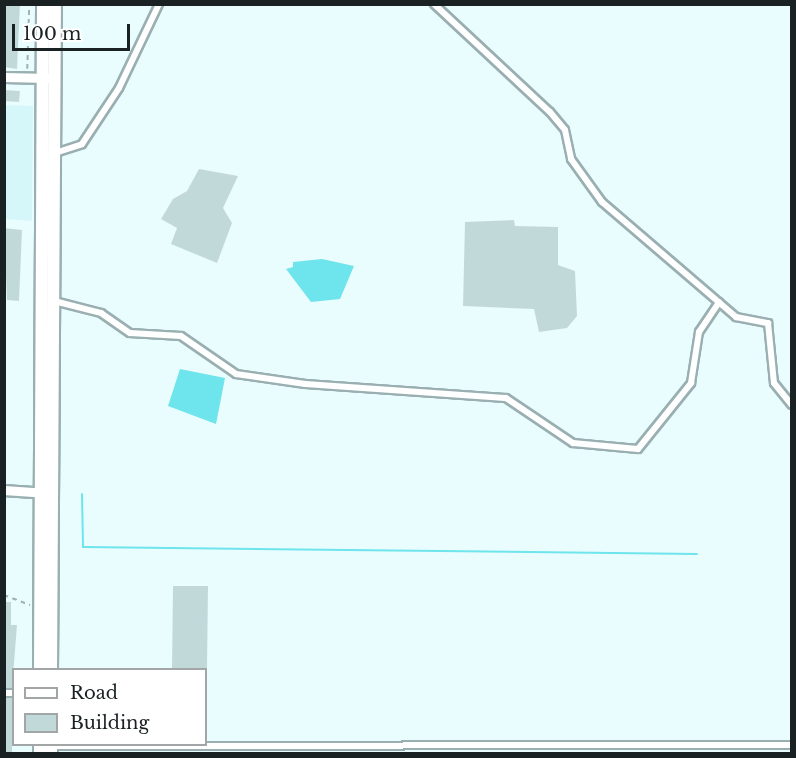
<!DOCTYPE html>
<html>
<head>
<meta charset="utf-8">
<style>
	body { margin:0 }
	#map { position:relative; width:796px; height:758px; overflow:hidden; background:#eafdfe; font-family:"Libre Baskerville",serif }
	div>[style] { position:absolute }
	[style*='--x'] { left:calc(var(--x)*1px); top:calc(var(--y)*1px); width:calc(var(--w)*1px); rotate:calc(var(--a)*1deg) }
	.built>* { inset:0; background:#d5f7f9 }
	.water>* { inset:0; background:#6ee4ec }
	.stream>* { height:2px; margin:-1px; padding:0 1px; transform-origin:1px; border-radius:1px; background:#6ee4ec }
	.building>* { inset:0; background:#c2d9da }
	.path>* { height:1.5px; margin-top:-0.75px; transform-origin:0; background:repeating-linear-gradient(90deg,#a1b0b1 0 4.5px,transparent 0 9px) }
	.roads { filter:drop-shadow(2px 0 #99afb1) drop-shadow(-2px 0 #99afb1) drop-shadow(0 2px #99afb1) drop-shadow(0 -2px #99afb1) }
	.street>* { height:6px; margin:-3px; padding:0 3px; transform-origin:3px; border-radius:3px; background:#fff }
	.secondary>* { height:9px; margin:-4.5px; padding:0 4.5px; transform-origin:4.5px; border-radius:4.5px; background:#fff }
	.highway>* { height:12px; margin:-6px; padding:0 6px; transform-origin:6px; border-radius:6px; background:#fff }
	span { translate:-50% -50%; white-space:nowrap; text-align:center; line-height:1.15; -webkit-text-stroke:4.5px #fff; paint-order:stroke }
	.frame { position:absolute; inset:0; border:6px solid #192122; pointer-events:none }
	.legend { position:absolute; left:12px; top:668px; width:195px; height:78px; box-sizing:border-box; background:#fff; border:2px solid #a3a6a7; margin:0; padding:8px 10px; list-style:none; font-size:18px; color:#192122 }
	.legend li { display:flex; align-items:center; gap:12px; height:30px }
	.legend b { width:30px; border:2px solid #a3a6a7 }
	.scale { position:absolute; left:12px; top:24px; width:118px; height:27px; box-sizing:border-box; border:3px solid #192122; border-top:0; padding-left:8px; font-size:18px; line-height:21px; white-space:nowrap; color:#192122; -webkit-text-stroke:4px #fff; paint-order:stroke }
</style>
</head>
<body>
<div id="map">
	<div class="built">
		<div style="clip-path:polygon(5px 105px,33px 106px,32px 221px,5px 219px)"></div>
	</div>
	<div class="water">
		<div style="clip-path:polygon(322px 259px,354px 266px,340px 299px,311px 302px,286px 269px,293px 267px,293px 262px)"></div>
		<div style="clip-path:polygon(180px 369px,225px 378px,216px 424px,168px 406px)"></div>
	</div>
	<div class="stream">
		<div style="--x:82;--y:494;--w:53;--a:88.9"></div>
		<div style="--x:83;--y:547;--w:614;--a:0.65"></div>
	</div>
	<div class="building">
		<div style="clip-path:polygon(4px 4px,20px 4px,17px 69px,4px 67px)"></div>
		<div style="clip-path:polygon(4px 90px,20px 91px,19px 102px,4px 101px)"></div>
		<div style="clip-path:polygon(199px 169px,238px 176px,223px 208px,232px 223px,217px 263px,171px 244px,177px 228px,161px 219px,173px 199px,187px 191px)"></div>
		<div style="clip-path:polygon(514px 220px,515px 226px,558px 227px,558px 265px,575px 271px,577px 316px,567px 328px,539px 332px,534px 309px,463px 306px,465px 222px)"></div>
		<div style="clip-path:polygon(4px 228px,22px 230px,19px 301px,7px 300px)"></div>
		<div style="clip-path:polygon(173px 586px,208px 586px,207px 669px,172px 669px)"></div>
		<div style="clip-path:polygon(4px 602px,11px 602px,11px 625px,17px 625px,12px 688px,4px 688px)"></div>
		<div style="clip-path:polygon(4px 698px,12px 698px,12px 753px,4px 753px)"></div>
	</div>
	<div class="path">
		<div style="--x:27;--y:69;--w:65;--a:-88.2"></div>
		<div style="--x:4;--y:595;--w:28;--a:21"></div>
	</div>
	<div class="roads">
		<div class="street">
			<div style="--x:434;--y:4;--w:158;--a:43"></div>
			<div style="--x:550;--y:112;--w:23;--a:50"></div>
			<div style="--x:565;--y:130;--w:30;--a:78"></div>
			<div style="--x:571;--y:159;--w:53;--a:54.2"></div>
			<div style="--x:602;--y:202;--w:177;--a:40.6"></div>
			<div style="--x:736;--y:317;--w:33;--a:11"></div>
			<div style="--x:768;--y:323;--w:60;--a:84.3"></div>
			<div style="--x:774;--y:383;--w:28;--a:51"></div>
			<div style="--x:55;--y:153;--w:28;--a:-18"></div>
			<div style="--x:82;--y:144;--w:67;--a:-56.5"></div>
			<div style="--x:119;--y:88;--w:93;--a:-64.5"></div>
			<div style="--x:54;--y:301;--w:49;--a:14.3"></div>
			<div style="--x:101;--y:313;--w:35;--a:35"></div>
			<div style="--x:130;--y:333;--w:51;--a:3.4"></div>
			<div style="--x:181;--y:336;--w:67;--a:34.6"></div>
			<div style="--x:236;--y:374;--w:70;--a:8.2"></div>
			<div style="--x:305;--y:384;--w:201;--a:4"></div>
			<div style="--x:506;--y:398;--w:81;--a:33.9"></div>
			<div style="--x:573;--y:443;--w:65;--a:5.3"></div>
			<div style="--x:638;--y:449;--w:85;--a:-51.2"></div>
			<div style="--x:691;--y:383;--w:52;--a:-81.1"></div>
			<div style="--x:699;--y:332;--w:36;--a:-56"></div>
			<div style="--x:4;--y:693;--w:10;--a:0"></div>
			<div style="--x:51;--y:746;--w:741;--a:-0.08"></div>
		</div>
		<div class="secondary">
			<div style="--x:4;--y:77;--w:45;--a:1.3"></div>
			<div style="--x:4;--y:490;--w:43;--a:4"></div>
		</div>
		<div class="highway">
			<div style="--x:40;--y:670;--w:666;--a:-89.74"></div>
			<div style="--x:51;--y:670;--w:666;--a:-89.66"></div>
			<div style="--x:40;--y:744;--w:10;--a:90"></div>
			<div style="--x:51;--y:744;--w:10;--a:90"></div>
		</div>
	</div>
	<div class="frame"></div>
	<ul class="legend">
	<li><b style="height:8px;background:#fff"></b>Road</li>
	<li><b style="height:16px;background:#c2d9da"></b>Building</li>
	</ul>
	<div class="scale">100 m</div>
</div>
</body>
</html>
